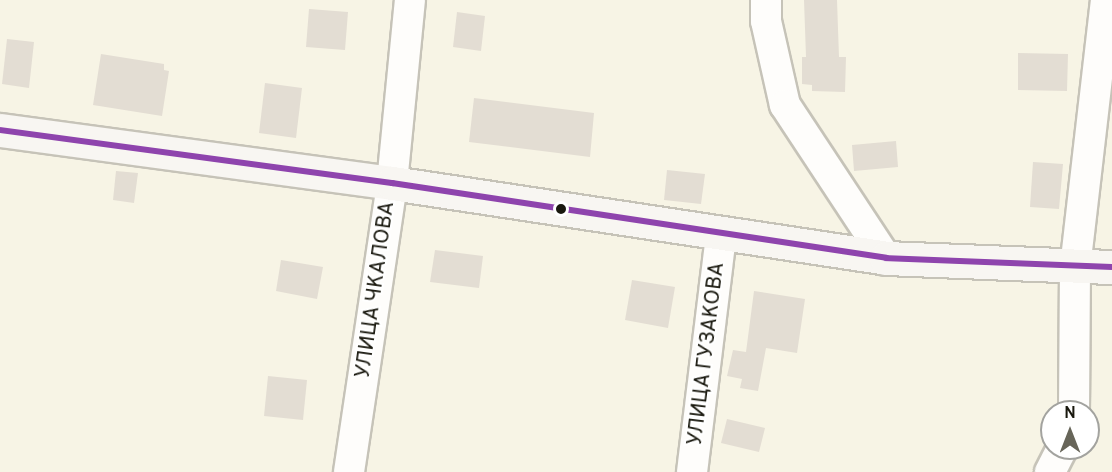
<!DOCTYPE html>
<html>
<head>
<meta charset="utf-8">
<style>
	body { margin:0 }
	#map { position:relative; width:1112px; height:472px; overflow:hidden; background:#f7f4e5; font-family:Overpass,sans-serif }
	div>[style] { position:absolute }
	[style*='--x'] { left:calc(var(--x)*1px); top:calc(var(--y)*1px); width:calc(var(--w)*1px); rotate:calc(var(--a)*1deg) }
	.building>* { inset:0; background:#e3ddd3 }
	.roads { filter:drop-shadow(2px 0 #c6c3b8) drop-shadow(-2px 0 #c6c3b8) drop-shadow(0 2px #c6c3b8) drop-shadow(0 -2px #c6c3b8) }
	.minor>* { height:30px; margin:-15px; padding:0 15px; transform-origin:15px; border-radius:15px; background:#fefdfb }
	.secondary>* { height:33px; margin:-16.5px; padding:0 16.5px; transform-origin:16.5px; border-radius:16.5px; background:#f8f6f2 }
	.bus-1>* { height:6px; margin:-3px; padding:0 3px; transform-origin:3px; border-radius:3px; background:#8e44ad }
	.dots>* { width:16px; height:16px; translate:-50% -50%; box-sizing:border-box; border:3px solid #fff; border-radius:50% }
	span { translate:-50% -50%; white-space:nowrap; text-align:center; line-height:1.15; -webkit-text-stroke:4.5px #fff; paint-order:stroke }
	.street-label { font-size:21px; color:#19180e }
	.north { position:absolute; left:1040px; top:400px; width:60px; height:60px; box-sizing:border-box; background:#fff; border:2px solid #a3a39f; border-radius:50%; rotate:0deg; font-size:16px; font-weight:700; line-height:24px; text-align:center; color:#19180e }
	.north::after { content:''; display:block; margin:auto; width:21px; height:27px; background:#676559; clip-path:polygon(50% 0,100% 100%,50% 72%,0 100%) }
</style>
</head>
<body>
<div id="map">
	<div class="building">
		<div style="clip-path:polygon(804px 0,837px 0,839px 57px,846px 57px,845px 92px,812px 91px,812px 85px,802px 84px,802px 57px,806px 57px)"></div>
		<div style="clip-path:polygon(309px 9px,348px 12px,345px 50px,306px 47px)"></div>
		<div style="clip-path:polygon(457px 12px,485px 16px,481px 51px,453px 47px)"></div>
		<div style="clip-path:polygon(7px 39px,34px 42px,29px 88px,2px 84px)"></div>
		<div style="clip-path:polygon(1018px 53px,1068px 54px,1067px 91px,1018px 90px)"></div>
		<div style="clip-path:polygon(101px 54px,164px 64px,164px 70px,169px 71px,162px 116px,93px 105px)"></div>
		<div style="clip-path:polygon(265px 83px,302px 88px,296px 138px,259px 133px)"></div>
		<div style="clip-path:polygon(474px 98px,594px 113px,590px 157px,469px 142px)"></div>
		<div style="clip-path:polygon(896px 141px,898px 167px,854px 171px,852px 145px)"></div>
		<div style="clip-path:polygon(1033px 162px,1063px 164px,1059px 209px,1030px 207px)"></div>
		<div style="clip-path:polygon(667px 170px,705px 174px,701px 204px,664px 200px)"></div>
		<div style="clip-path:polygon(116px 171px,138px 173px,134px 203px,113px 200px)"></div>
		<div style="clip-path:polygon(435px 250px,483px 256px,479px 288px,430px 282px)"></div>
		<div style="clip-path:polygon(281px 260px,323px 267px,317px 299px,276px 291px)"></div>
		<div style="clip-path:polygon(632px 280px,675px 287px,668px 328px,625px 320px)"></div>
		<div style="clip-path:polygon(754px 291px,805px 299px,797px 353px,766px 348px,758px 391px,740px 388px,742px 379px,727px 376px,733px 350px,746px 352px)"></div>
		<div style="clip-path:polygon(268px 376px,307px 380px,303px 420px,264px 416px)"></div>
		<div style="clip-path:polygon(727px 419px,765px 428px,759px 452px,721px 443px)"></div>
	</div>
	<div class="roads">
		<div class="minor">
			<div style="--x:766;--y:0;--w:21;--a:90"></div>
			<div style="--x:766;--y:21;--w:86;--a:77.3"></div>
			<div style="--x:785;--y:105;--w:183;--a:56.6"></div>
			<div style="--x:1074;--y:412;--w:144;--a:-89.6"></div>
			<div style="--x:1075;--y:268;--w:270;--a:-83.4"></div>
			<div style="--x:349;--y:472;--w:292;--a:-81.5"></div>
			<div style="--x:392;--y:183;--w:184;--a:-84.4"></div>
			<div style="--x:692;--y:472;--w:239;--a:-83"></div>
			<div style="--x:1050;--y:472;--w:27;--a:-63"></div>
		</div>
		<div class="secondary">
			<div style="--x:0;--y:130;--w:396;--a:7.7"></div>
			<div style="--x:392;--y:183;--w:500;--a:8.6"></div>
			<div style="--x:886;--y:258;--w:226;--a:2.3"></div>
		</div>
	</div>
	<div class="bus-1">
		<div style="--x:0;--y:130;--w:396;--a:7.7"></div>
		<div style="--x:392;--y:183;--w:500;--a:8.6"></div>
		<div style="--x:886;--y:258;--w:226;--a:2.3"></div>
	</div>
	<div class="dots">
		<div style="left:561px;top:209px;background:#19180e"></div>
	</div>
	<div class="street-label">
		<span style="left:376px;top:290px;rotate:-82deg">УЛИЦА ЧКАЛОВА</span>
		<span style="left:707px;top:354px;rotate:-83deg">УЛИЦА ГУЗАКОВА</span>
	</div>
	<div class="north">N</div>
</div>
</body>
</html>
